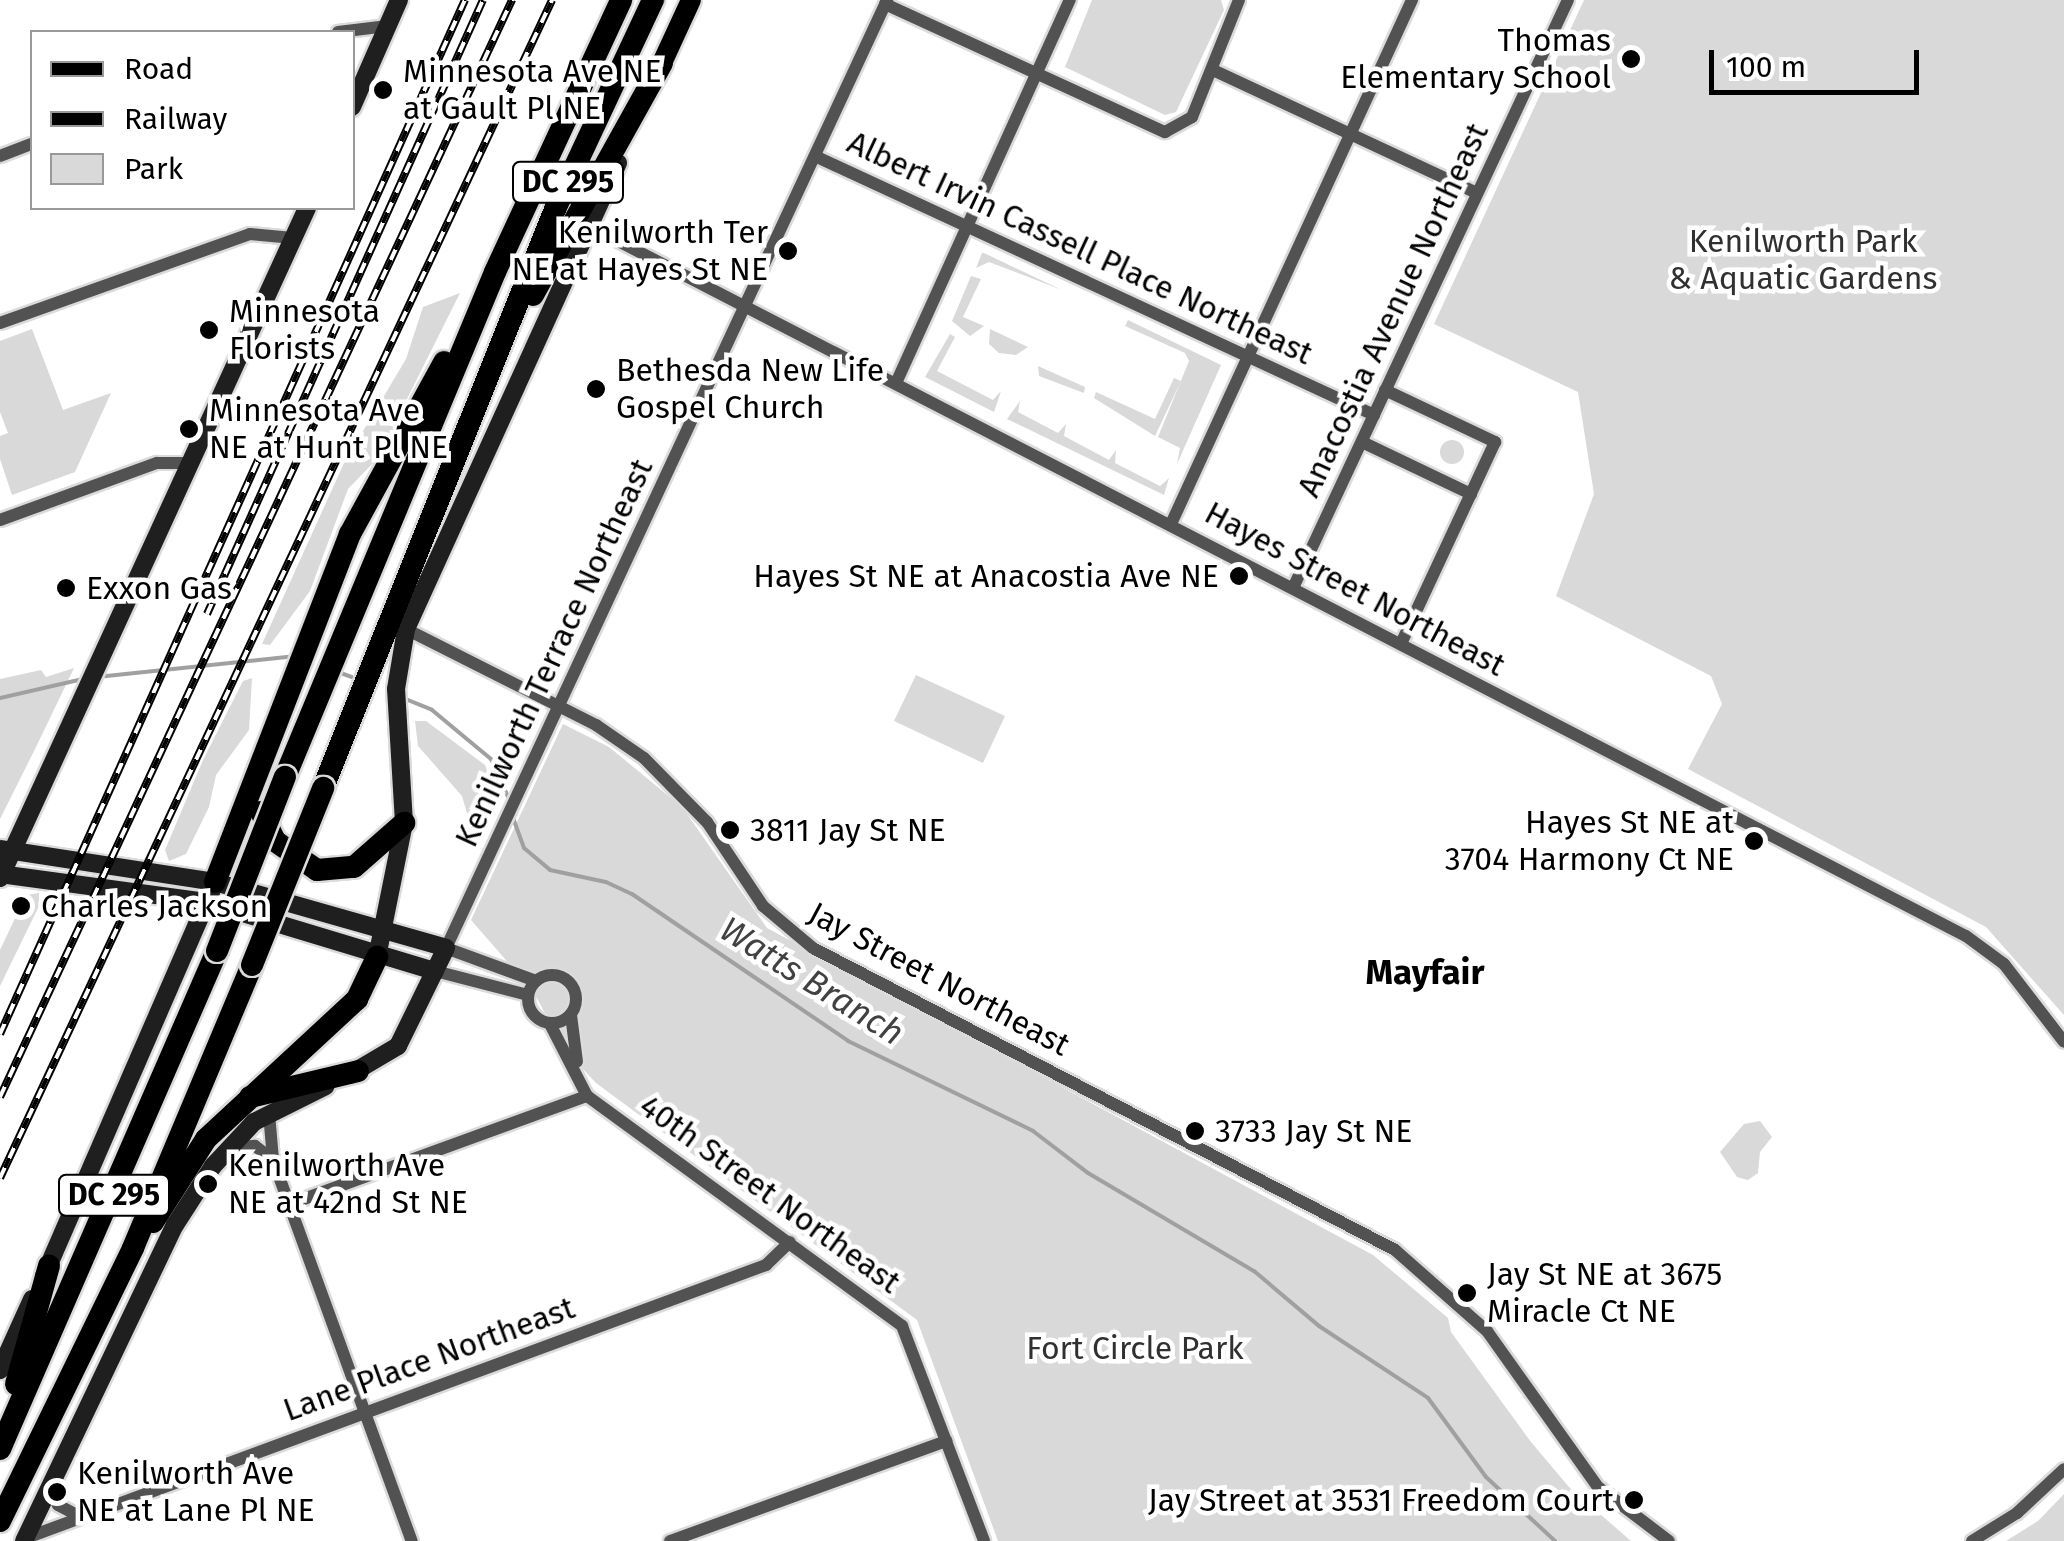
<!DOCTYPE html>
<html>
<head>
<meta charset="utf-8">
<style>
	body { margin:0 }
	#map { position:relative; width:2064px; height:1541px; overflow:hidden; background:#fff; font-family:"Fira Sans",sans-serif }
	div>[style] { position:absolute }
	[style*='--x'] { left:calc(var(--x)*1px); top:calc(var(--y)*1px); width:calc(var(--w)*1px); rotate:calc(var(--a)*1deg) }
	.green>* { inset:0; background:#d9d9d9 }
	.round { border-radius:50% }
	.stream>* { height:4px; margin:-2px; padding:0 2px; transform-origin:2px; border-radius:2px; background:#a0a0a0 }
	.roads { filter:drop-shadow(2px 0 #dbdbdb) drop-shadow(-2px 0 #dbdbdb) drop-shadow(0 2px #dbdbdb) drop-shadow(0 -2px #dbdbdb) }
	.minor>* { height:12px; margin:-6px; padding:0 6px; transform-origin:6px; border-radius:6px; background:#525252 }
	.minor>.ring { margin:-6px; padding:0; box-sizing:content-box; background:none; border:12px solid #525252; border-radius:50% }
	.secondary>* { height:18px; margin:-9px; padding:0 9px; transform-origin:9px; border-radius:9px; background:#1f1f1f }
	.primary>* { height:20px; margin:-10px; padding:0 10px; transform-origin:10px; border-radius:10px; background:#000 }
	.motorway>* { height:22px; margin:-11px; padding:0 11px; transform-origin:11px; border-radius:11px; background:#000 }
	.rail>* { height:8px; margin-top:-4px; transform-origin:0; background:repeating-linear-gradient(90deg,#fff 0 11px,#000 0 22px); box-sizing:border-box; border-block:2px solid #000 }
	.bridges { filter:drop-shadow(2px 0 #dbdbdb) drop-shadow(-2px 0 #dbdbdb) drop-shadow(0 2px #dbdbdb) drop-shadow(0 -2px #dbdbdb) }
	.motorway-bridge>* { height:22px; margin:-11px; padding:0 11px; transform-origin:11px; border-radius:11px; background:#000 }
	.dots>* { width:28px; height:28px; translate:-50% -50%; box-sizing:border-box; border:5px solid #fff; border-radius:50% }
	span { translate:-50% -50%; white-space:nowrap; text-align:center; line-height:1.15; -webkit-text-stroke:9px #fff; paint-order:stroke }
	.shield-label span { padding:2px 8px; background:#fff; border:2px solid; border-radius:8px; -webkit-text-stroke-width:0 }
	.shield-label { font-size:30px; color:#000; font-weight:700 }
	.poi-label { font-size:32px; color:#000 }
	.right { translate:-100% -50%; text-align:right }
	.left { translate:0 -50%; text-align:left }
	.park-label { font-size:32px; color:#303030 }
	.street-label { font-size:32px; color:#000 }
	.neighbourhood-label { font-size:35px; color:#000; font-weight:700 }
	.water-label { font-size:35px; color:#414141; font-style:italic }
	.legend { position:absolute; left:30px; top:30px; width:325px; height:180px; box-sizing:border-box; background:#fff; border:2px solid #999; margin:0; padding:12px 18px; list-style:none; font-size:30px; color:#000 }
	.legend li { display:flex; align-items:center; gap:20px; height:50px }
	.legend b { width:50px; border:2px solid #999 }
	.scale { position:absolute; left:1709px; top:50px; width:210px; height:45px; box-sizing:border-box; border:5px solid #000; border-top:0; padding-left:12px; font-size:30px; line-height:35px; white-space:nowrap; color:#000; -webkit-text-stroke:8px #fff; paint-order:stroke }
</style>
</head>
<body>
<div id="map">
	<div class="green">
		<div style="clip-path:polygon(1092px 0,1221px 0,1224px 10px,1176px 112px,1165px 115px,1065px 67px)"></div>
		<div style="clip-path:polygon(1584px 0,2064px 0,2064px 1015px,1986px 927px,1688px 769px,1722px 704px,1711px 676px,1556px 596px,1594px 494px,1578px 392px,1434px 324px)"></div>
		<div style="clip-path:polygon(982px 253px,984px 253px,1062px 290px,989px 262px,976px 268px)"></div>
		<div style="clip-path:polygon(971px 276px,981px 279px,963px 317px,984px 326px,970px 336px,952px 321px)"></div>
		<div style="clip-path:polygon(460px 293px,377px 459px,348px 489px,310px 591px,270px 645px,262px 644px,344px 463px,406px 359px,423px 307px)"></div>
		<div style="clip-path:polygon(1128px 320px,1221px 365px,1177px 464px,1180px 448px,1158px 437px,1189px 361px,1185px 353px,1125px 326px)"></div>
		<div style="clip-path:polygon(32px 329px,63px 410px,111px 393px,75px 472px,12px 495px,0 459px,0 436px,8px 433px,0 412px,0 341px)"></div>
		<div style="clip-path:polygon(990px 329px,1028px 347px,1016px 355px,999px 353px,989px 344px)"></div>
		<div style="clip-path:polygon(950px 334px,955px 337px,937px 371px,993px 400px,1001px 391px,994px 412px,925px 377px)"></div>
		<div style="clip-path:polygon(1038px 366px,1085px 387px,1084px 393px,1039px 376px)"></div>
		<div style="clip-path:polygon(1174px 378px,1181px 381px,1155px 436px,1094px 398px,1096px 392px,1155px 419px)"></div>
		<div style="clip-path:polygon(1020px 401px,1018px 412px,1058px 433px,1066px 424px,1064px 436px,1109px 460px,1116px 450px,1115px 463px,1160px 486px,1169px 478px,1164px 495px,1007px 419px)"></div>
		<div class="round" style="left:1440px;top:440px;width:24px;height:24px"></div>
		<div style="clip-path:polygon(74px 668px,38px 743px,0 819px,0 679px,41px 670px,46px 677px)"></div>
		<div style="clip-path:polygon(916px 675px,1005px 716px,983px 763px,894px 721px)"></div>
		<div style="clip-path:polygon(252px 678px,249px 730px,216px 775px,209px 807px,186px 854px,169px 861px,165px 850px,203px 760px,243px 681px)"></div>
		<div style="clip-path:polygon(415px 721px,426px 721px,485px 765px,497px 797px,488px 821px,471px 827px,462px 796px,418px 746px)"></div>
		<div style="clip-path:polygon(563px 724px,609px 747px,682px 807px,767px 928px,1373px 1255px,1448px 1318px,1451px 1332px,1531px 1442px,1569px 1487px,1631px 1541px,998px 1541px,917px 1320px,596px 1083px,565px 1050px,533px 991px,471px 920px)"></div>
		<div style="clip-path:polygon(39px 893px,39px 906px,0 986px,0 950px,26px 895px)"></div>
		<div style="clip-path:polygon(1760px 1121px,1772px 1137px,1760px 1152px,1758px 1173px,1748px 1180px,1737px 1177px,1720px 1152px,1744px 1124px)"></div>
		<div style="clip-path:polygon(2064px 1494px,2064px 1541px,2006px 1541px,2038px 1521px)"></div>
	</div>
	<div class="stream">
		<div style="--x:338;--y:672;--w:20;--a:20"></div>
		<div style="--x:97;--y:677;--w:200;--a:-6"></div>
		<div style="--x:0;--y:698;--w:85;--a:-12.9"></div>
		<div style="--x:403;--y:698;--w:31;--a:22"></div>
		<div style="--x:432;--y:710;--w:77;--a:39.7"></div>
		<div style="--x:491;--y:759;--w:46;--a:65.7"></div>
		<div style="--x:512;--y:815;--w:35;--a:70"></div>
		<div style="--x:524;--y:848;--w:34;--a:40"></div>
		<div style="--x:550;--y:870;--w:57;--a:12.1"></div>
		<div style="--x:606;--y:882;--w:29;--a:25"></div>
		<div style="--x:632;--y:894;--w:261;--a:34.2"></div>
		<div style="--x:848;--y:1041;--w:206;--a:25.9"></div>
		<div style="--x:1033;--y:1131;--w:69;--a:37.4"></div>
		<div style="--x:1088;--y:1173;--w:193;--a:30.6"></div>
		<div style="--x:1254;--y:1271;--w:85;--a:40.2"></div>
		<div style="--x:1319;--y:1326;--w:131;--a:33.4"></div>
		<div style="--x:1428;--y:1398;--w:98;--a:53.7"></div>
		<div style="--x:1486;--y:1477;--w:94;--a:42.8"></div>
	</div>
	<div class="roads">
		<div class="minor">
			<div style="--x:885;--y:4;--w:308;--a:24.6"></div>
			<div style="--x:1165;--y:132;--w:31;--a:-29"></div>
			<div style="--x:1192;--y:117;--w:126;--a:-68.1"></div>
			<div style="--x:338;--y:32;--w:50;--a:-6.8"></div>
			<div style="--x:1213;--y:70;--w:291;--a:25"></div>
			<div style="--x:0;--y:156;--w:34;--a:-21"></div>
			<div style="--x:817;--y:157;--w:614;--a:24.85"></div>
			<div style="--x:589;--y:226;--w:1549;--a:27.28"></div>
			<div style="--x:1966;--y:936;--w:47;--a:36.4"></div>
			<div style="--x:2004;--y:964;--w:98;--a:52.4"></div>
			<div style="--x:0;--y:323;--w:265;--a:-19.6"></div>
			<div style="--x:250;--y:234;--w:43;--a:5.3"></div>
			<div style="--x:896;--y:383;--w:421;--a:-65.6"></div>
			<div style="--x:1385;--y:390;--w:122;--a:25.3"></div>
			<div style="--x:1495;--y:442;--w:223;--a:115"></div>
			<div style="--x:1362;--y:442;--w:121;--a:25.5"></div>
			<div style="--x:0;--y:520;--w:167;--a:-20"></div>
			<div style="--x:157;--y:463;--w:35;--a:0"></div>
			<div style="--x:1171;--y:524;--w:577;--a:-65.3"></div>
			<div style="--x:1293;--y:588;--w:649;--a:-64.94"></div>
			<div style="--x:406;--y:629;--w:213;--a:26.8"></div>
			<div style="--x:596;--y:725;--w:58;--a:34.5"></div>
			<div style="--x:644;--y:758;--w:90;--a:45.5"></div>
			<div style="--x:707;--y:822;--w:101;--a:56.3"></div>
			<div style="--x:763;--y:906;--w:65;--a:40"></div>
			<div style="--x:813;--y:948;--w:656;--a:27.42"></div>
			<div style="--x:1395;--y:1250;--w:123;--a:41.4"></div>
			<div style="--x:1487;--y:1331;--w:191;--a:54.6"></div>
			<div style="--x:1598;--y:1487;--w:89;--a:37.3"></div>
			<div style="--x:435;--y:971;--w:96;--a:14.5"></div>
			<div class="ring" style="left:528px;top:975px;width:36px;height:36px"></div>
			<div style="--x:536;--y:981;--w:96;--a:-159.9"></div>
			<div style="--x:446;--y:948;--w:1046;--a:-65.05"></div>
			<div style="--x:571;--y:1015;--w:47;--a:82.7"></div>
			<div style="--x:550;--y:1024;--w:81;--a:62.8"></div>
			<div style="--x:587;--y:1096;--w:390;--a:36.1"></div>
			<div style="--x:902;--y:1326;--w:230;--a:69.1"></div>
			<div style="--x:269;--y:1113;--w:47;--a:85.1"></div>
			<div style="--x:273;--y:1160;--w:406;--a:70"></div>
			<div style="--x:230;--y:1148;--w:25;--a:-5"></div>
			<div style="--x:255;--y:1146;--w:20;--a:37"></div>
			<div style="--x:290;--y:1204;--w:316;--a:-20"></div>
			<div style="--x:50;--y:1490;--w:17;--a:62"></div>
			<div style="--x:58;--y:1505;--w:24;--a:28"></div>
			<div style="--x:26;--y:1538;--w:789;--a:-20.25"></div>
			<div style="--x:766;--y:1265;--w:33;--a:-44"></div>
			<div style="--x:670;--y:1541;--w:294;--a:-19.9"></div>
			<div style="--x:1972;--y:1541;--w:53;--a:-31.9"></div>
			<div style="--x:2017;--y:1513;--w:64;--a:-43.1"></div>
		</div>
		<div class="secondary">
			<div style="--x:352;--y:107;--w:117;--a:-66.3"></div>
			<div style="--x:0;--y:849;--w:218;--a:8.7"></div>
			<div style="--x:215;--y:882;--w:240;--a:15.9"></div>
			<div style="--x:446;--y:948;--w:109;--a:116.1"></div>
			<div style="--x:398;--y:1046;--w:57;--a:149.4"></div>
			<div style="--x:0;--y:874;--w:208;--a:7.7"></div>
			<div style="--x:206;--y:902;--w:239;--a:16.8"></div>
			<div style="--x:0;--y:878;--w:737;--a:-65.38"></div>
			<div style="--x:377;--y:957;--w:137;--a:-78.6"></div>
			<div style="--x:404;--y:823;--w:134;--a:-93.4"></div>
			<div style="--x:396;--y:689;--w:61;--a:-80.5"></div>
			<div style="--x:406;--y:629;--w:512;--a:-65.54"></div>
			<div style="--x:44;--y:1276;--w:430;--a:-66.5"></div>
			<div style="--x:0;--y:1370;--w:78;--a:-65.7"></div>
			<div style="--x:24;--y:1541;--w:350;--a:-64.5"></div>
			<div style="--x:175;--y:1225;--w:70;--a:-57.2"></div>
			<div style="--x:213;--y:1166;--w:60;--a:-47"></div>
			<div style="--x:254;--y:1122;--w:80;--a:-26.6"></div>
		</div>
		<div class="primary">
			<div style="--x:662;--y:63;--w:69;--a:-65.3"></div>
		</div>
		<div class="motorway">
			<div style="--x:533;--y:295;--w:265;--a:-60.9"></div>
			<div style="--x:285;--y:777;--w:547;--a:-67.42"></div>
			<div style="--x:495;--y:272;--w:300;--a:-65.1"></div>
			<div style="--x:323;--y:788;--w:626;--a:-68.15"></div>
			<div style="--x:556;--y:207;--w:229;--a:-64.9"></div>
			<div style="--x:261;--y:812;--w:32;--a:64"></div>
			<div style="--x:275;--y:841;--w:51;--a:34.6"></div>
			<div style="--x:317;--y:870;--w:37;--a:-5"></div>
			<div style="--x:354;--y:867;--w:67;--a:-41.3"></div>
			<div style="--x:215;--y:882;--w:373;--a:-68.8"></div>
			<div style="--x:350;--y:534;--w:196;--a:-61.3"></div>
			<div style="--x:250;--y:1097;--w:111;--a:-13.5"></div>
			<div style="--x:153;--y:1222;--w:98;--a:-57.4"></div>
			<div style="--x:206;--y:1139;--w:206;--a:-42.8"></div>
			<div style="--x:357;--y:999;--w:47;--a:-64.5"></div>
			<div style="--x:16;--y:1384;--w:123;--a:-74.4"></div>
			<div style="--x:0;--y:1449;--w:543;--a:-66.46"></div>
			<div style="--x:0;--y:1521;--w:304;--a:-64"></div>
			<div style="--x:133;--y:1248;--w:307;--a:-67.2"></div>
		</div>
	</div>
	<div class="rail">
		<div style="--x:207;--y:614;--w:673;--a:-65.8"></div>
		<div style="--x:0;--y:1034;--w:1134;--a:-65.79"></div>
		<div style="--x:0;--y:1097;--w:1211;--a:-64.98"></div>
		<div style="--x:0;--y:1178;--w:1301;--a:-64.89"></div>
	</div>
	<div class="bridges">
		<div class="motorway-bridge">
			<div style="--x:217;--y:951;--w:187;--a:-68.7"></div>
			<div style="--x:252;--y:965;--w:191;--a:-68.1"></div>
		</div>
	</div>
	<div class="dots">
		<div style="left:1631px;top:59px;background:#000"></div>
		<div style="left:383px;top:90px;background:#000"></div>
		<div style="left:788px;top:251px;background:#000"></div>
		<div style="left:209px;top:330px;background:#000"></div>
		<div style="left:596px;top:389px;background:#000"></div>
		<div style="left:189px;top:429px;background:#000"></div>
		<div style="left:1239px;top:576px;background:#000"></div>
		<div style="left:66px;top:588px;background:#000"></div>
		<div style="left:730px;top:830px;background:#000"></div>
		<div style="left:1754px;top:841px;background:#000"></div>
		<div style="left:21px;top:906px;background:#000"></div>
		<div style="left:1195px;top:1131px;background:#000"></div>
		<div style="left:208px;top:1184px;background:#000"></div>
		<div style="left:1467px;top:1293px;background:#000"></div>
		<div style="left:57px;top:1492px;background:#000"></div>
		<div style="left:1634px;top:1500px;background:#000"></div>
	</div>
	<div class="shield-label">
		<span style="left:568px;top:182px">DC 295</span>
		<span style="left:114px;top:1195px">DC 295</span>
	</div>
	<div class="poi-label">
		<span class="right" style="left:1611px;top:59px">Thomas<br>Elementary School</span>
		<span class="left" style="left:403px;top:90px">Minnesota Ave NE<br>at Gault Pl NE</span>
		<span class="right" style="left:768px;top:251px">Kenilworth Ter<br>NE at Hayes St NE</span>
		<span class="left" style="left:229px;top:330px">Minnesota<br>Florists</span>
		<span class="left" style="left:616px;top:389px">Bethesda New Life<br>Gospel Church</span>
		<span class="left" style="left:209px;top:429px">Minnesota Ave<br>NE at Hunt Pl NE</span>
		<span class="right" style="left:1219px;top:576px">Hayes St NE at Anacostia Ave NE</span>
		<span class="left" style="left:86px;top:588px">Exxon Gas</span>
		<span class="right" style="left:1734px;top:841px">Hayes St NE at<br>3704 Harmony Ct NE</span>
		<span class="left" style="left:750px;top:830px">3811 Jay St NE</span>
		<span class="left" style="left:41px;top:906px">Charles Jackson</span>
		<span class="left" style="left:1215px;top:1131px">3733 Jay St NE</span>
		<span class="left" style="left:228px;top:1184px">Kenilworth Ave<br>NE at 42nd St NE</span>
		<span class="left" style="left:1487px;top:1293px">Jay St NE at 3675<br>Miracle Ct NE</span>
		<span class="left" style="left:77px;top:1492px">Kenilworth Ave<br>NE at Lane Pl NE</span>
		<span class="right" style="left:1614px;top:1500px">Jay Street at 3531 Freedom Court</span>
	</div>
	<div class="park-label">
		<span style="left:1803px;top:260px">Kenilworth Park<br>&amp; Aquatic Gardens</span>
		<span style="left:1135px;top:1348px">Fort Circle Park</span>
	</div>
	<div class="street-label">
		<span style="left:1080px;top:248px;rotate:25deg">Albert Irvin Cassell Place Northeast</span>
		<span style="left:1393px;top:310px;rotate:-65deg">Anacostia Avenue Northeast</span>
		<span style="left:1355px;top:589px;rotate:28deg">Hayes Street Northeast</span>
		<span style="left:554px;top:653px;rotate:-65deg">Kenilworth Terrace Northeast</span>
		<span style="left:939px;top:979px;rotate:28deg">Jay Street Northeast</span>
		<span style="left:770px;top:1194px;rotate:36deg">40th Street Northeast</span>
		<span style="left:429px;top:1359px;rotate:-20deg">Lane Place Northeast</span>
	</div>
	<div class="neighbourhood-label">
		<span style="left:1425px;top:972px">Mayfair</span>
	</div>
	<div class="water-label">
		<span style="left:812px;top:981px;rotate:32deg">Watts Branch</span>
	</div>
	<ul class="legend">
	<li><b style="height:12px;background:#000"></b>Road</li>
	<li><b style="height:12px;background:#000"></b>Railway</li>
	<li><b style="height:28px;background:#d9d9d9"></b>Park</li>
	</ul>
	<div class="scale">100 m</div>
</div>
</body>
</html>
